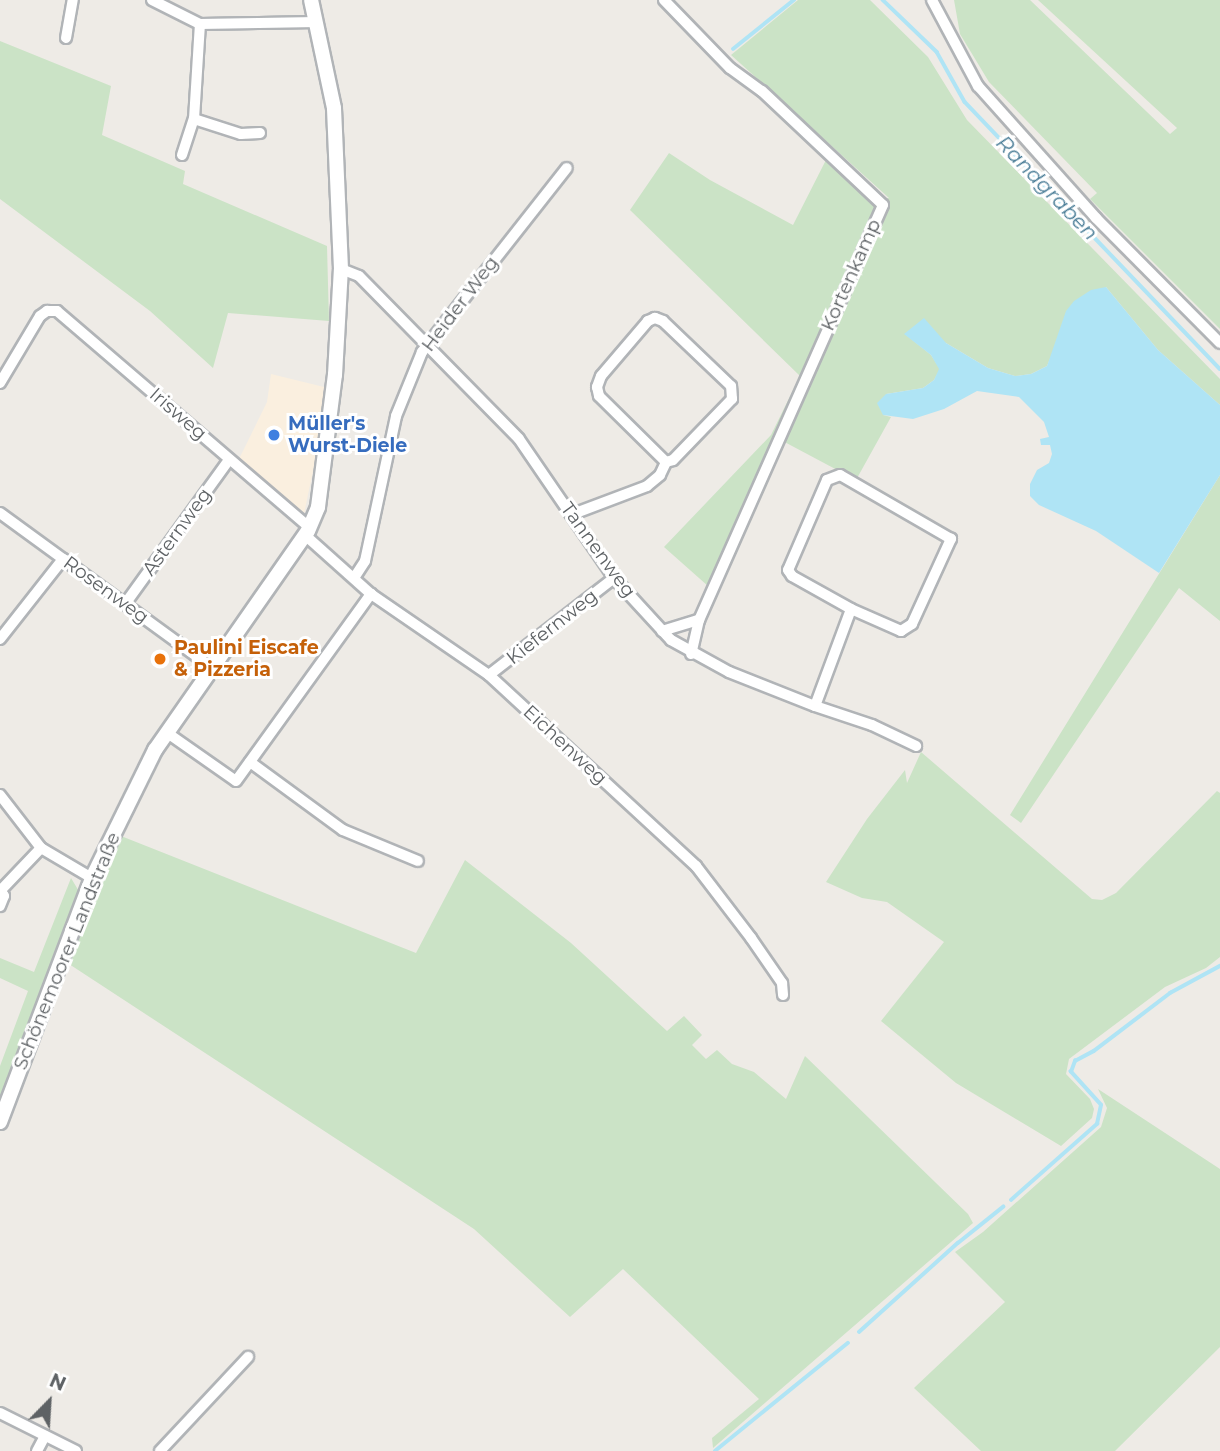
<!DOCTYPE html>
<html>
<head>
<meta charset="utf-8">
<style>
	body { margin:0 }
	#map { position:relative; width:1220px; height:1451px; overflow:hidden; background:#eeebe6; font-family:Montserrat,sans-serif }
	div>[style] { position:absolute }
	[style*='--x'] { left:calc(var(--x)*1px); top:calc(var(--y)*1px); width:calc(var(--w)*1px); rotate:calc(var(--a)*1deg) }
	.commercial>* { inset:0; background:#faefdf }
	.green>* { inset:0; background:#cbe3c6 }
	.water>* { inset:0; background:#afe4f5 }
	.stream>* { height:3.5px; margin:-1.75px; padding:0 1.75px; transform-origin:1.75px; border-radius:1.75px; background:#afe4f5 }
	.roads { filter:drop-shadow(2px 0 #b1b4b7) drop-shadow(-2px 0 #b1b4b7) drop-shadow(0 2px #b1b4b7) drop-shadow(0 -2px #b1b4b7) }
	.street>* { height:10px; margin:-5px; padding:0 5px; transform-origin:5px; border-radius:5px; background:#fff }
	.secondary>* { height:14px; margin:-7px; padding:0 7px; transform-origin:7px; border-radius:7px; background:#fff }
	.dots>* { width:19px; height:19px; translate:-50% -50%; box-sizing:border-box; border:4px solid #fff; border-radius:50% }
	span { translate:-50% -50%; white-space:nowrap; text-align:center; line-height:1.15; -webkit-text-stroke:6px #fff; paint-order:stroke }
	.street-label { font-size:19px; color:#5e6265 }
	.shop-label { font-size:19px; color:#366cbe; font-weight:700 }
	.left { translate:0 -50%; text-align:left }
	.food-label { font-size:19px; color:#c56008; font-weight:700 }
	.water-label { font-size:21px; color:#477b95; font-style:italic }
	.north { position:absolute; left:14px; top:1367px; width:70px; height:70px; -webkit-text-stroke:5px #fff; paint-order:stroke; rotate:24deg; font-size:19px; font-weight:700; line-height:28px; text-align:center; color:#5e6265 }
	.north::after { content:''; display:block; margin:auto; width:24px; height:32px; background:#5e6265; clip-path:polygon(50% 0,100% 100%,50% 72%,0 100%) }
</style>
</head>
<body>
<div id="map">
	<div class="commercial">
		<div style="clip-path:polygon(271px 374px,324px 387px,318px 447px,304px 514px,298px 513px,238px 461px,267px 402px)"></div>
	</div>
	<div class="green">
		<div style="clip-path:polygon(798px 0,870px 0,928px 57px,967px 120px,1220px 379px,1220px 405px,1158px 350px,1106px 287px,1055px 347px,1047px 366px,1031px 374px,1015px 376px,988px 368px,946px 343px,905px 334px,931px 355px,940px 369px,934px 380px,923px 388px,886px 394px,883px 415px,891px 417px,856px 480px,777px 438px,708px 586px,664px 547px,771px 435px,800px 376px,630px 210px,669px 153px,710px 180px,793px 225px,828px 156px,864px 197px,889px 198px,731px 55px)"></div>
		<div style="clip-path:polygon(954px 0,1030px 0,1170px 134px,1177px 128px,1038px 0,1220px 0,1220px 329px,1090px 199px,1097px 193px,989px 82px,960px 34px)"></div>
		<div style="clip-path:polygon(0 41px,111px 86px,102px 135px,185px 171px,183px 184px,327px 246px,329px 321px,228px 313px,213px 368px,150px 311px,0 199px)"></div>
		<div style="clip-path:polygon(1220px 475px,1220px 621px,1179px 588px,1021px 823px,1010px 815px)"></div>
		<div style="clip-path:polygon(921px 752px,1092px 899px,1102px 900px,1116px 893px,1217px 791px,1220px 793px,1220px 957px,1206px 968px,1165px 987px,1069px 1059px,1066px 1074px,1090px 1099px,1094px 1109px,1092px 1118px,1061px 1146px,956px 1083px,881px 1021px,944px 942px,887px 902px,862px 898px,826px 882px,867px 819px,905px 770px,907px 783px)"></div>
		<div style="clip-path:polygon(121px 836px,416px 953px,465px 860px,571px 943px,667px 1031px,684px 1016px,702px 1035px,692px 1045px,706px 1059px,717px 1050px,732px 1064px,754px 1072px,786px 1099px,805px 1056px,968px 1214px,973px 1223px,713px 1448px,712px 1438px,759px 1399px,623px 1269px,570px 1317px,474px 1229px,69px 964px)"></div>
		<div style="clip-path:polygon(71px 878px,80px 893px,0 1107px,0 1066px,28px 991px,0 978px,0 958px,34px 972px)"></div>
		<div style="clip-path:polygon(1098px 1089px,1220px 1169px,1220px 1347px,1115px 1451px,981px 1451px,914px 1388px,1005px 1302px,955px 1252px,983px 1232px,1101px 1127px,1107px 1108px)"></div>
	</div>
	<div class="water">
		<div style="clip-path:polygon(1106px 287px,1158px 350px,1220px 405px,1220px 475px,1159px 573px,1096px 531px,1039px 505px,1030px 496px,1030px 484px,1037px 470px,1049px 463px,1052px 454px,1050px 445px,1041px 445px,1040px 439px,1049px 437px,1044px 422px,1019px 397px,977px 391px,944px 409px,913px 419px,883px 415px,877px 403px,886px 394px,923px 388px,934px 380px,939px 369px,931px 355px,904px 334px,924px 318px,946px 343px,988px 368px,1015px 376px,1031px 374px,1047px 366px,1066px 311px,1074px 301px,1091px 290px)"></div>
	</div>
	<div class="stream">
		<div style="--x:883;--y:0;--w:75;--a:43.9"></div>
		<div style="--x:937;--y:52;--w:57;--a:60.8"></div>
		<div style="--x:965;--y:102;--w:369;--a:46.3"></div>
		<div style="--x:733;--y:49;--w:78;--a:-38.8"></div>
		<div style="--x:1011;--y:1200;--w:115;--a:-41.5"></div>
		<div style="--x:1097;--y:1124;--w:19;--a:-78"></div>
		<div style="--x:1101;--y:1105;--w:45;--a:-132.3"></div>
		<div style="--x:1071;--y:1072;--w:12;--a:-70"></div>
		<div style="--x:1075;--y:1061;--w:21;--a:-28"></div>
		<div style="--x:1094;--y:1051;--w:96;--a:-37.3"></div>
		<div style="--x:1170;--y:993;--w:57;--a:-28.4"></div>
		<div style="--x:859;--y:1332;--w:133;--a:-42"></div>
		<div style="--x:958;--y:1243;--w:58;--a:-38.7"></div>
		<div style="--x:715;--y:1451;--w:171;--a:-39.1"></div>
	</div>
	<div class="roads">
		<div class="street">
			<div style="--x:152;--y:0;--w:54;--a:26.6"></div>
			<div style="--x:200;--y:24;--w:117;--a:-1"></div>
			<div style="--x:664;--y:0;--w:95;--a:45.9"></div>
			<div style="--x:730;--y:68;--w:39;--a:36"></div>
			<div style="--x:762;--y:91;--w:166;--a:43.3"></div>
			<div style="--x:883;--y:205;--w:454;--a:113.9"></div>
			<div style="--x:699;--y:620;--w:35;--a:103"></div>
			<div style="--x:932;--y:0;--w:98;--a:61.9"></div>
			<div style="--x:978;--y:86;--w:177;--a:48.2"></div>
			<div style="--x:1096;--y:218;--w:176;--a:45.2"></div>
			<div style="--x:66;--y:38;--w:39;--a:-80"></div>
			<div style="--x:194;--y:119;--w:49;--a:17.7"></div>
			<div style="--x:241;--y:134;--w:19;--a:-3"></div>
			<div style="--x:182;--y:155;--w:38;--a:-72"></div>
			<div style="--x:194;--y:119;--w:95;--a:-86.4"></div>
			<div style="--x:341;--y:269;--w:19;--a:21"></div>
			<div style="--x:359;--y:276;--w:228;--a:45.5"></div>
			<div style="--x:519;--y:439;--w:168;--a:55.6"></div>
			<div style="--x:614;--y:578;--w:84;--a:47.4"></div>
			<div style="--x:671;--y:640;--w:66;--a:28.9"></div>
			<div style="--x:729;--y:672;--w:92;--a:21.6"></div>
			<div style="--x:815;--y:706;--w:60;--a:18.4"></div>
			<div style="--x:872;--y:725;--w:49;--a:25.5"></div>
			<div style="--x:0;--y:383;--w:78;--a:-59.2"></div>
			<div style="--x:40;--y:316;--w:9;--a:-36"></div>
			<div style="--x:47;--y:311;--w:10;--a:0"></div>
			<div style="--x:57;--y:311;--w:333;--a:40.6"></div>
			<div style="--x:0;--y:513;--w:261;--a:36.1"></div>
			<div style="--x:573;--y:514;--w:79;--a:-20.7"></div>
			<div style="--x:647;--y:486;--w:17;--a:-40"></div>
			<div style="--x:660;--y:475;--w:14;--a:-65"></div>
			<div style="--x:666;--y:462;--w:7;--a:-16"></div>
			<div style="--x:673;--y:460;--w:85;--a:-46"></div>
			<div style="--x:732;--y:399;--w:13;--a:-94"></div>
			<div style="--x:731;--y:386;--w:94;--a:-136.3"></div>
			<div style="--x:663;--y:321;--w:9;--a:-159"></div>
			<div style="--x:655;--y:318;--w:8;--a:157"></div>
			<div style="--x:648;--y:321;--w:72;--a:130.5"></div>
			<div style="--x:601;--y:376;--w:12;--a:110"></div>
			<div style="--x:597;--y:387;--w:9;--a:77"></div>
			<div style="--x:599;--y:396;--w:94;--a:44.6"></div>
			<div style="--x:305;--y:535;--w:89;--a:41.8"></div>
			<div style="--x:371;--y:594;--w:143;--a:34.5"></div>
			<div style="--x:489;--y:675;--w:282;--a:42.7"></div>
			<div style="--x:696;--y:866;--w:91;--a:52.6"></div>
			<div style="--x:751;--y:938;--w:55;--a:55.4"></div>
			<div style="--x:782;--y:983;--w:12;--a:85"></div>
			<div style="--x:354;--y:578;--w:20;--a:-57"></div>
			<div style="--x:365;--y:561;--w:148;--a:-77.9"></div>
			<div style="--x:396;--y:416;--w:69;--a:-67.9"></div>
			<div style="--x:422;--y:352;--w:234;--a:-51.8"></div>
			<div style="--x:125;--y:604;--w:178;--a:-54.2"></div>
			<div style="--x:662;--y:631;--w:39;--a:-17"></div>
			<div style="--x:0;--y:639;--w:102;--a:-51.8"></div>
			<div style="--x:489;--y:675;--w:158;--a:-37.8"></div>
			<div style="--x:815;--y:706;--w:103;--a:-69.6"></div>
			<div style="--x:851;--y:609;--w:55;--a:23.7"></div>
			<div style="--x:901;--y:631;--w:13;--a:-32"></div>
			<div style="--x:912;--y:624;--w:94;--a:-65.4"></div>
			<div style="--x:951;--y:539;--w:128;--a:-150"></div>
			<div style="--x:840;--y:475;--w:14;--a:159"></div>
			<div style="--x:827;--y:480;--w:98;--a:113.4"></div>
			<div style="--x:788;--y:570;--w:7;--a:56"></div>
			<div style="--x:792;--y:576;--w:68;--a:29.2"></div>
			<div style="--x:166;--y:732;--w:85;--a:35"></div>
			<div style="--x:236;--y:781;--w:231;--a:-54.2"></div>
			<div style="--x:250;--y:762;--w:115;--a:36.2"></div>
			<div style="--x:343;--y:830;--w:81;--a:22.5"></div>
			<div style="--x:0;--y:795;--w:67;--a:52.3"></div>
			<div style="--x:41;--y:848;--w:59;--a:30.5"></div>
			<div style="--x:0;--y:889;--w:8;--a:60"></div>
			<div style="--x:4;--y:896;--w:11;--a:112"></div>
			<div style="--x:1;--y:890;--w:58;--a:-46.4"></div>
			<div style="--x:0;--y:1413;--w:85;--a:26.6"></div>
			<div style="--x:37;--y:1451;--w:17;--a:-62"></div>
			<div style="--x:160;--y:1451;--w:129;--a:-46.9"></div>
		</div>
		<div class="secondary">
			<div style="--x:0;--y:1122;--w:261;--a:-69.3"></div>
			<div style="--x:92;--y:878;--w:143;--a:-63.8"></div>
			<div style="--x:155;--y:750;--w:267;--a:-55.1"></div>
			<div style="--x:308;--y:531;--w:26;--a:-67"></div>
			<div style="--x:318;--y:507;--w:133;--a:-82.7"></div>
			<div style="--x:335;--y:375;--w:106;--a:-86.8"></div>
			<div style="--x:341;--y:269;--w:161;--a:-92.5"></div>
			<div style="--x:334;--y:108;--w:110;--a:-102"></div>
		</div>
	</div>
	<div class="dots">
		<div style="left:274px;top:435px;background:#3f7fe0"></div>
		<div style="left:160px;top:659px;background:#e8710a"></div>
	</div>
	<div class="street-label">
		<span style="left:851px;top:275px;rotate:-66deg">Kortenkamp</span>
		<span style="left:460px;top:304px;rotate:-53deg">Heider Weg</span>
		<span style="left:178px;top:414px;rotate:41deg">Irisweg</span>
		<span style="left:177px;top:532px;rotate:-54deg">Asternweg</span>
		<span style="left:598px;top:550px;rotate:54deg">Tannenweg</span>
		<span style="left:106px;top:590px;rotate:36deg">Rosenweg</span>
		<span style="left:552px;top:627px;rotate:-38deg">Kiefernweg</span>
		<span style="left:565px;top:745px;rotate:43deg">Eichenweg</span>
		<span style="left:67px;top:951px;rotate:-68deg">Schönemoorer Landstraße</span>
	</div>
	<div class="shop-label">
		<span class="left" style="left:288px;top:435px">Müller's<br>Wurst-Diele</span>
	</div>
	<div class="food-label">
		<span class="left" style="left:174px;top:659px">Paulini Eiscafe<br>&amp; Pizzeria</span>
	</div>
	<div class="water-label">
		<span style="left:1047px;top:188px;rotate:46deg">Randgraben</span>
	</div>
	<div class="north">N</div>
</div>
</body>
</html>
